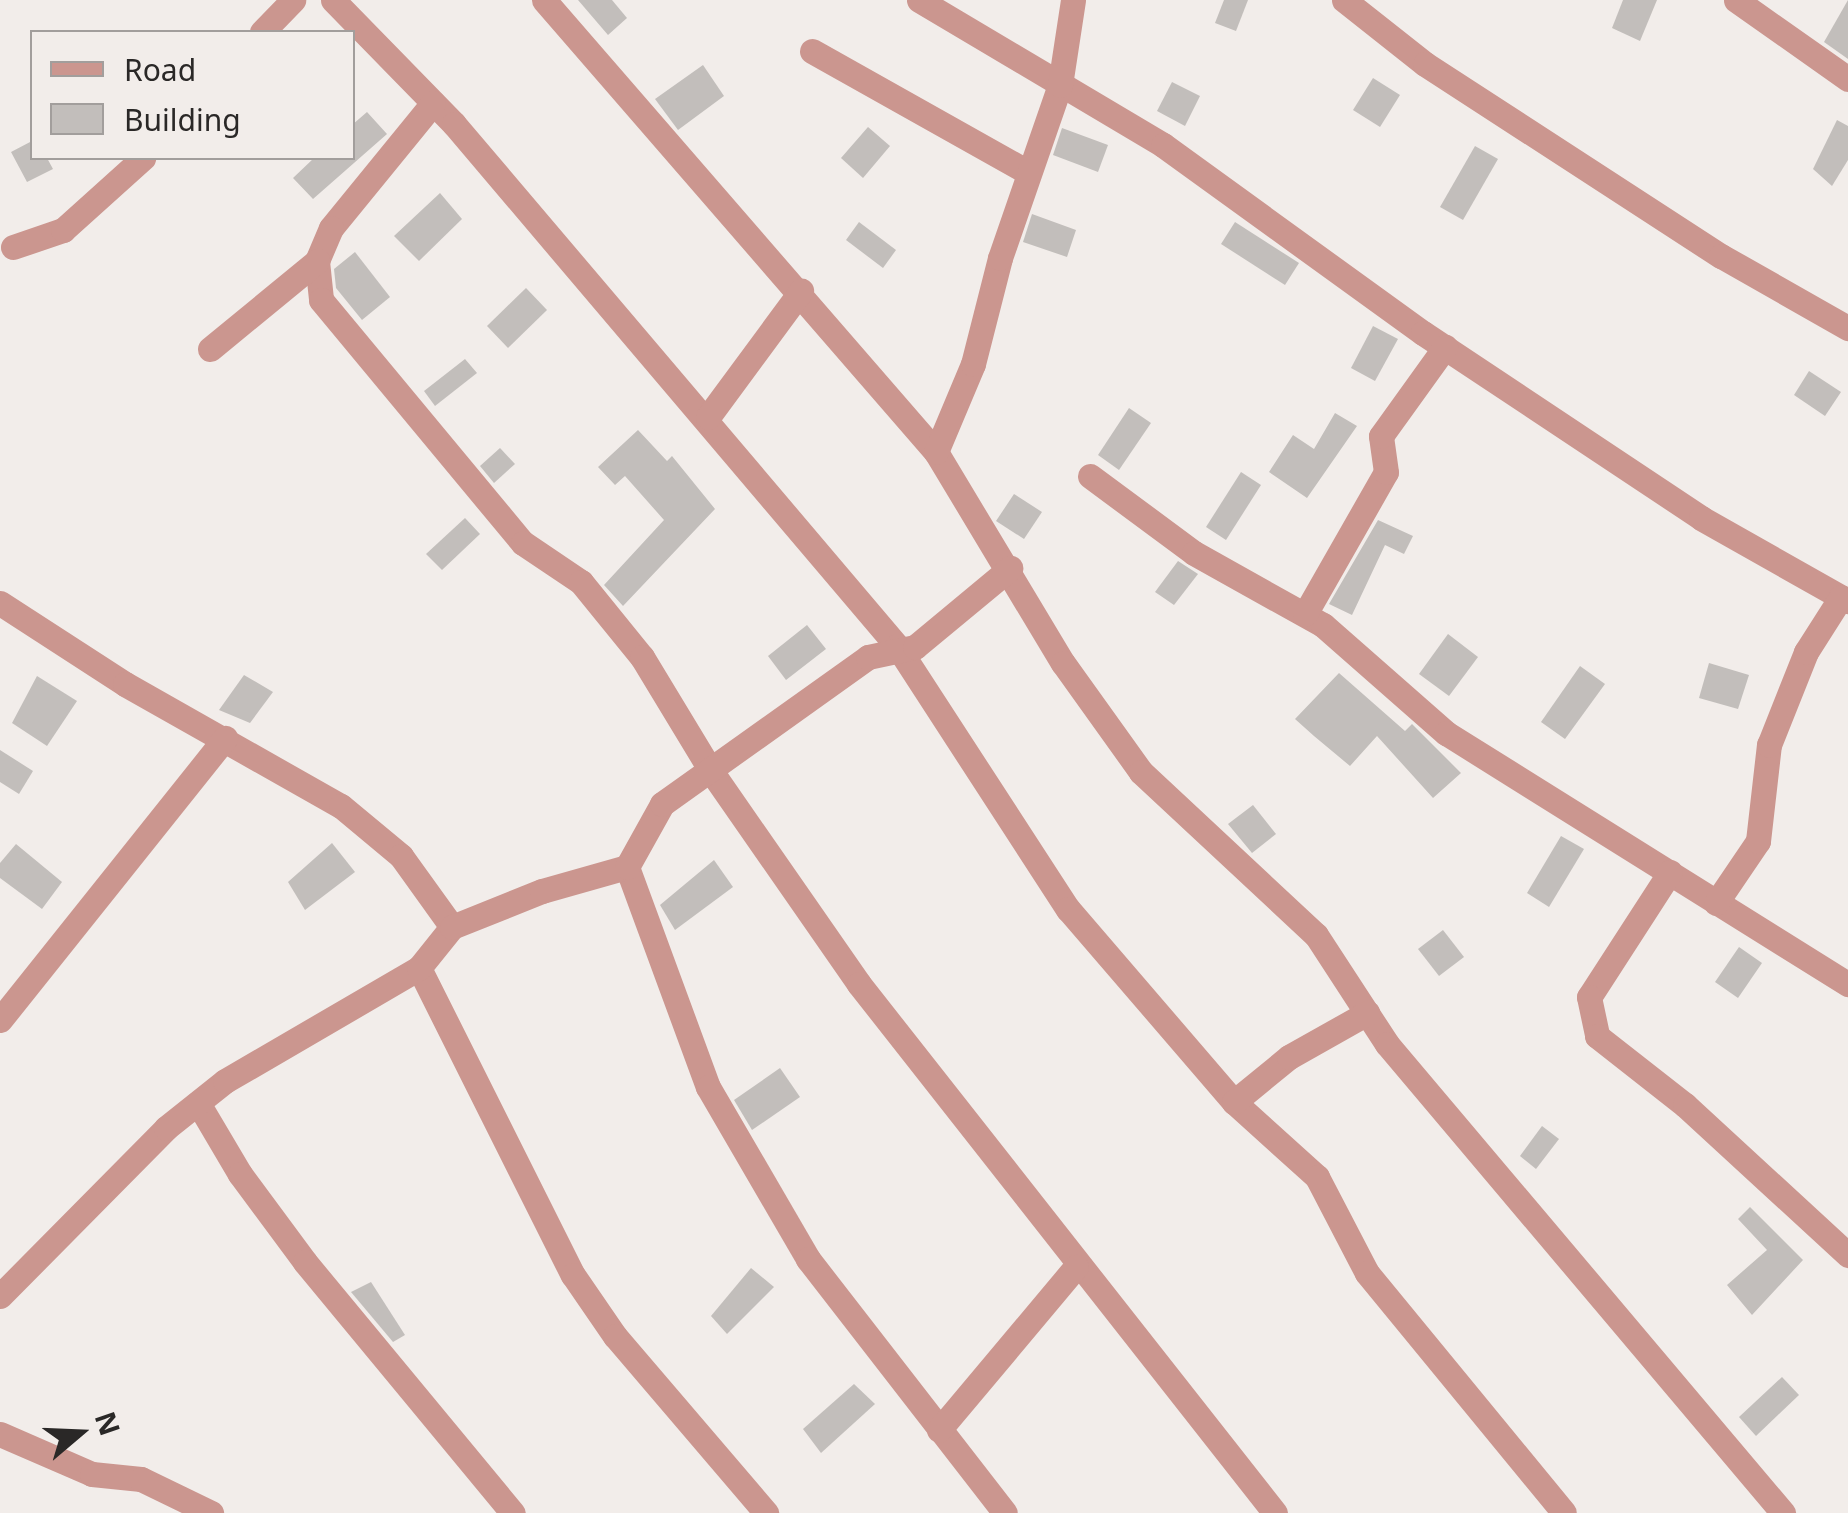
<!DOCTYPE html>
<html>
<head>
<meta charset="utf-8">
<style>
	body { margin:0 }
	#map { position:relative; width:1848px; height:1513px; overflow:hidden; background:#f2edea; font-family:"Noto Sans",sans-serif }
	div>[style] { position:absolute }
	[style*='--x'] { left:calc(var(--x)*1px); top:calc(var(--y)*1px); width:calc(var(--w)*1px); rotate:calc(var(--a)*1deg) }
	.building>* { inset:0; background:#c2bebb }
	.minor>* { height:25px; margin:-12.5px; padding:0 12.5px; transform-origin:12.5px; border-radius:12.5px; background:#cb968f }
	span { translate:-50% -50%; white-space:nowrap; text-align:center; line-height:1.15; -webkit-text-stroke:9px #f2edea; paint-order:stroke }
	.legend { position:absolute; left:30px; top:30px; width:325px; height:130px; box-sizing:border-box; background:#f2edea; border:2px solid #a29e9c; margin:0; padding:12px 18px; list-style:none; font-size:30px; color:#2a2827 }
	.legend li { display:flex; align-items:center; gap:20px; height:50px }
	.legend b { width:50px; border:2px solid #a29e9c }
	.north { position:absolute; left:30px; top:1383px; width:100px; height:100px; -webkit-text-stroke:8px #f2edea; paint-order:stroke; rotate:71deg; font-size:28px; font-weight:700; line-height:40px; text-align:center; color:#2a2827 }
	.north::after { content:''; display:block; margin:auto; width:35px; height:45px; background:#2a2827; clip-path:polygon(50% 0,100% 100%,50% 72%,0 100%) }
</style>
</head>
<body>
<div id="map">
	<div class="building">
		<div style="clip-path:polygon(578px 0,612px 0,627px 18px,608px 35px)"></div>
		<div style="clip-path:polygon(1224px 0,1248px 0,1236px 31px,1215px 23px)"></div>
		<div style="clip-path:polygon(1623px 0,1657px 0,1640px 41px,1612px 28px)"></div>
		<div style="clip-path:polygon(1848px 0,1848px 59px,1824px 42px)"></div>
		<div style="clip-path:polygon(703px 65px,724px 96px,678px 130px,655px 99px)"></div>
		<div style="clip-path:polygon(1373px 78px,1400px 95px,1380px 127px,1353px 110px)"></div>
		<div style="clip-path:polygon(1172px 82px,1200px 96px,1185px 126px,1157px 111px)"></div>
		<div style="clip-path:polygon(367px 112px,387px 134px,313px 199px,293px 178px,314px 158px,352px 158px,352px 125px)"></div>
		<div style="clip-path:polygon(1837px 120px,1848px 126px,1848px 160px,1832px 186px,1813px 169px)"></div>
		<div style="clip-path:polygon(868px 127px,890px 146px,863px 178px,841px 158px)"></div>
		<div style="clip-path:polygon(1062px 128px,1108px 145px,1098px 172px,1053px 155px)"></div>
		<div style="clip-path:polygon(32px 141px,32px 158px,47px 158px,53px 169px,27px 182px,11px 152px)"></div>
		<div style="clip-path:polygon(1475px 146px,1498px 159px,1463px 220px,1440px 207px)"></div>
		<div style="clip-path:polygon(440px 193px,462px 219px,419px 261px,394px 236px)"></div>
		<div style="clip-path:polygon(1032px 214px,1076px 230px,1067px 257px,1023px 242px)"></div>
		<div style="clip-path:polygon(859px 222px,896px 250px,883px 268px,846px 240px)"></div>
		<div style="clip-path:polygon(1235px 222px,1299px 263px,1285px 285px,1221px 244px)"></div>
		<div style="clip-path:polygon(355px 252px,390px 297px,362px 320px,336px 288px,334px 269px)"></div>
		<div style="clip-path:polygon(526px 288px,547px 310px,508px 348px,487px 326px)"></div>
		<div style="clip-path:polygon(1373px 326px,1398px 339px,1375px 381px,1351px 368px)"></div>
		<div style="clip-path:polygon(465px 359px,477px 373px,435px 406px,424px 391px)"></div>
		<div style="clip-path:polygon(1809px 371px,1841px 392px,1825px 416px,1794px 395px)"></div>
		<div style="clip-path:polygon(1129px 408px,1151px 423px,1119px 470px,1098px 455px)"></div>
		<div style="clip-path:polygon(1335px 413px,1357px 426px,1307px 498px,1269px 472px,1293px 435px,1314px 449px)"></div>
		<div style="clip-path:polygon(638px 430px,667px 461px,672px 456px,715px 509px,623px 606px,604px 585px,664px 520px,625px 476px,615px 485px,598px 467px)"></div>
		<div style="clip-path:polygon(500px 448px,515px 464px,494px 483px,480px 466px)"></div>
		<div style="clip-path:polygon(1241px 472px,1261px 485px,1226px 540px,1206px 527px)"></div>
		<div style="clip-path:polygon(1014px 494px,1042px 512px,1024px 539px,996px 521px)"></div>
		<div style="clip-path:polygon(465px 518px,480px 534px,442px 570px,426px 554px)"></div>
		<div style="clip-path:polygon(1378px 520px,1413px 536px,1404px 554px,1385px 545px,1352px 615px,1329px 604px)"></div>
		<div style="clip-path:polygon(1178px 561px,1198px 574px,1174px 605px,1155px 592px)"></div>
		<div style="clip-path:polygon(807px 625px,826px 649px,786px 680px,768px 656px)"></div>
		<div style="clip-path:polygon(1448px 634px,1478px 657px,1449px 696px,1419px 674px)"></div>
		<div style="clip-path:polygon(1709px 663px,1749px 675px,1738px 709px,1699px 698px)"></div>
		<div style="clip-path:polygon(1580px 666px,1605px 684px,1565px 739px,1541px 722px)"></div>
		<div style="clip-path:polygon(1339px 673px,1405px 731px,1412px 724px,1461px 773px,1433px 798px,1377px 736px,1350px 766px,1314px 736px,1295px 719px)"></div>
		<div style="clip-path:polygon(244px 675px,273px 692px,250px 723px,219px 710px)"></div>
		<div style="clip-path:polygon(37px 676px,77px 701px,47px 746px,12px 723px)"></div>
		<div style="clip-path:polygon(0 750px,33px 771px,19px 794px,0 782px)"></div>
		<div style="clip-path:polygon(1253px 805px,1276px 834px,1252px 853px,1228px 824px)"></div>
		<div style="clip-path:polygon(1561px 836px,1584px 849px,1549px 907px,1527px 893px)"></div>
		<div style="clip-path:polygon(332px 843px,355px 872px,305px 910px,288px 882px)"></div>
		<div style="clip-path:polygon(16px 844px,62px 882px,42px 909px,0 878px,0 863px)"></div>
		<div style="clip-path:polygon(714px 860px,733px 887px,675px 930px,660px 905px)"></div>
		<div style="clip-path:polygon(1443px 930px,1464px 957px,1439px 976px,1418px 949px)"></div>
		<div style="clip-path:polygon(1739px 947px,1762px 963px,1738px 998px,1715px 982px)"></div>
		<div style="clip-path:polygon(780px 1068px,800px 1097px,752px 1130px,734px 1100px)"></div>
		<div style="clip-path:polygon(1542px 1126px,1559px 1139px,1536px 1169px,1520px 1156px)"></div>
		<div style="clip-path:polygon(1750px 1207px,1803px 1260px,1752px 1315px,1727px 1285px,1767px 1250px,1738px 1219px)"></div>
		<div style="clip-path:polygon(751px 1268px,774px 1287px,727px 1334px,711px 1316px)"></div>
		<div style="clip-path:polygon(371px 1282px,405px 1335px,393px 1342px,351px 1292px)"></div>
		<div style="clip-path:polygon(1782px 1377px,1799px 1395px,1756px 1436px,1739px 1417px)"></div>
		<div style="clip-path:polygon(854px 1384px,875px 1404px,821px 1453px,803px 1429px)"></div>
	</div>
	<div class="minor">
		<div style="--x:333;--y:0;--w:173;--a:45.7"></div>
		<div style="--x:454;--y:124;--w:685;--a:49.68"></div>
		<div style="--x:897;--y:646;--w:314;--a:57"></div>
		<div style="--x:1068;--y:909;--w:255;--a:49.3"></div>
		<div style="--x:1234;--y:1102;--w:112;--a:42.1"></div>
		<div style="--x:1317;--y:1177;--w:108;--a:62.5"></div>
		<div style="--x:1367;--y:1273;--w:310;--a:50.6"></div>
		<div style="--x:544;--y:0;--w:598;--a:49.07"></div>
		<div style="--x:936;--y:452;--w:246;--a:59"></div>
		<div style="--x:1063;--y:663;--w:134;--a:54.4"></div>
		<div style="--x:1141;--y:772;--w:239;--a:43"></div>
		<div style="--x:1316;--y:935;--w:130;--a:56.9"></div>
		<div style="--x:1387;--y:1044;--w:614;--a:49.82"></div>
		<div style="--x:919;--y:0;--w:284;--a:30.7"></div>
		<div style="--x:1163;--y:145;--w:321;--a:35.9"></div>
		<div style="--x:1423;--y:333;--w:334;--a:33.6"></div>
		<div style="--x:1701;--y:518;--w:169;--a:29.5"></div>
		<div style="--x:1344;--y:0;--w:103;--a:38.3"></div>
		<div style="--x:1425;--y:64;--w:353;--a:33"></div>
		<div style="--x:1721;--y:256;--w:146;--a:29.6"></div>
		<div style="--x:1736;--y:0;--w:137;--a:35.2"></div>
		<div style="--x:262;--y:32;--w:45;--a:-45.9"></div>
		<div style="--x:812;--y:51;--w:248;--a:29.3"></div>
		<div style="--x:433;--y:103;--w:161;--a:129.2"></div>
		<div style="--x:331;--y:228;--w:36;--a:113"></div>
		<div style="--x:317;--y:261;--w:39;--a:84"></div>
		<div style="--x:321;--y:300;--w:316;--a:50.3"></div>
		<div style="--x:523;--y:543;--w:70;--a:33.9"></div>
		<div style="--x:581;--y:582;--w:97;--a:50.9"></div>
		<div style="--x:642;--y:657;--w:133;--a:58.8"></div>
		<div style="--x:711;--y:771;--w:259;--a:55.2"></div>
		<div style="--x:859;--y:984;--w:673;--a:51.82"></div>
		<div style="--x:13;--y:247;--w:53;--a:-18.8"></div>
		<div style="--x:63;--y:230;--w:108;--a:-42"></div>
		<div style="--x:210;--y:349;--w:139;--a:-39.4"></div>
		<div style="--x:708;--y:417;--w:157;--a:-53.6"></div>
		<div style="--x:936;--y:452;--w:95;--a:-67.2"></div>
		<div style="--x:973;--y:364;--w:109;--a:-75.7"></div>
		<div style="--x:1000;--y:258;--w:183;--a:-70.9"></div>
		<div style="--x:1060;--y:85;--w:86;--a:-81.3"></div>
		<div style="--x:1090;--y:476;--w:129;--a:36.5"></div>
		<div style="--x:1194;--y:553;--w:148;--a:29.2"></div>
		<div style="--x:1323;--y:625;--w:164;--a:41.3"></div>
		<div style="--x:1446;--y:733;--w:474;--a:32"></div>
		<div style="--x:0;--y:603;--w:149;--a:32.9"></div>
		<div style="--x:125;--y:684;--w:248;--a:29.5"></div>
		<div style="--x:341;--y:806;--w:78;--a:39.8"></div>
		<div style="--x:401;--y:856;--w:87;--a:54.3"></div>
		<div style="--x:1305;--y:614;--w:163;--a:-60.3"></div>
		<div style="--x:1386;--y:472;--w:36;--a:-98"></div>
		<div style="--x:1381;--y:436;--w:110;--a:-54.3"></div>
		<div style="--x:627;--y:867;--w:234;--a:69.8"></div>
		<div style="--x:708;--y:1087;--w:199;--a:59.8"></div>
		<div style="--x:808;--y:1259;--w:321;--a:52.2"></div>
		<div style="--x:1670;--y:872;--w:149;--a:122.9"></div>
		<div style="--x:1589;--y:997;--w:40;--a:78"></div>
		<div style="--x:1597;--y:1036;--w:112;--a:38.1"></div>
		<div style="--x:1685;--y:1105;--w:222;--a:42.6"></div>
		<div style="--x:1716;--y:903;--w:75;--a:-55.9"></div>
		<div style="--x:1758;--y:841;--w:97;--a:-83.5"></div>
		<div style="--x:1769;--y:745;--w:100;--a:-68.3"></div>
		<div style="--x:1806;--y:652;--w:65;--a:-57.5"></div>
		<div style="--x:419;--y:968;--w:343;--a:63.4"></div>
		<div style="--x:573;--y:1275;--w:74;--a:55.5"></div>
		<div style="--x:615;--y:1336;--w:233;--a:49.5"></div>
		<div style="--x:0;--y:1020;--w:361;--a:-51.4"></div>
		<div style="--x:1234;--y:1102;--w:71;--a:-39.3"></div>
		<div style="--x:1289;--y:1057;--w:90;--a:-29.4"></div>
		<div style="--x:198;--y:1103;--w:82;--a:59.4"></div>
		<div style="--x:240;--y:1174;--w:109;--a:53.5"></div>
		<div style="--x:305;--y:1262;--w:326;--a:50.4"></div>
		<div style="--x:0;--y:1296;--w:236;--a:-45.3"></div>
		<div style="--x:166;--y:1128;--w:75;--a:-38.5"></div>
		<div style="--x:225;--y:1081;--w:225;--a:-30.2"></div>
		<div style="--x:419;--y:968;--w:53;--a:-51.2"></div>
		<div style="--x:452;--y:927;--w:97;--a:-21.8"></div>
		<div style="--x:542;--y:891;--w:88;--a:-15.8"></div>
		<div style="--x:627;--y:867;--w:72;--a:-60.9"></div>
		<div style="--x:662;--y:804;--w:253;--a:-35.5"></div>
		<div style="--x:868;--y:657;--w:48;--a:-12"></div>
		<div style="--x:915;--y:647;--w:124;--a:-39.7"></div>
		<div style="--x:939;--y:1430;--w:213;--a:-50"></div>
		<div style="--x:0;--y:1434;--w:100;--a:23.5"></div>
		<div style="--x:92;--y:1474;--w:49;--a:5.8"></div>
		<div style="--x:141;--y:1479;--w:78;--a:25.9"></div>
	</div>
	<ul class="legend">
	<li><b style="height:12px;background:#cb968f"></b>Road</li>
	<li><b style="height:28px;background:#c2bebb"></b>Building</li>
	</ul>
	<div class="north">N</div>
</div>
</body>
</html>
